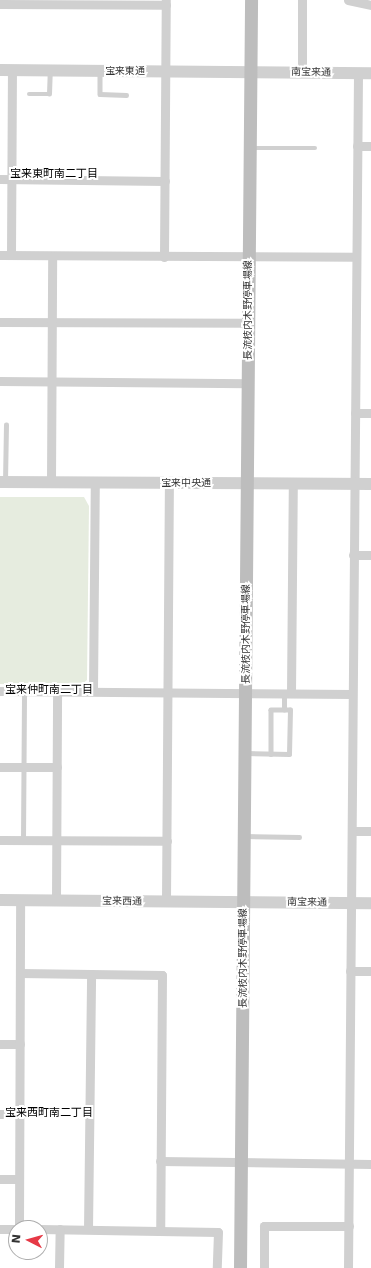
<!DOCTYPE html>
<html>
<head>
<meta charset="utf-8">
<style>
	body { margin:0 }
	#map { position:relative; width:371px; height:1268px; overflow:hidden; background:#fff; font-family:"DejaVu Sans","Noto Sans JP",sans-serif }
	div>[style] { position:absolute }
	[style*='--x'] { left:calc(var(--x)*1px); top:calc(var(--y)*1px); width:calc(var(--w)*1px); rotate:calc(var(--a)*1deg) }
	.green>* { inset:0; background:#e6ecdf }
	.service>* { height:4.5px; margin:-2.25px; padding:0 2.25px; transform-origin:2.25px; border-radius:2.25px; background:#d0d0d0 }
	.minor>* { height:9px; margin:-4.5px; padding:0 4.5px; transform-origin:4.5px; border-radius:4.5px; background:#d0d0d0 }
	.tertiary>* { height:12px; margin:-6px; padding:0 6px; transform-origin:6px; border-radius:6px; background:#d0d0d0 }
	.secondary>* { height:13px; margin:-6.5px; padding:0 6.5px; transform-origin:6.5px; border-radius:6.5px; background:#bdbdbd }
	span { translate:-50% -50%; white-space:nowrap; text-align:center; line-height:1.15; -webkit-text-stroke:4px #fff; paint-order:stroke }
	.street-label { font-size:10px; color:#333 }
	.neighbourhood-label { font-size:11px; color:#000 }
	.north { position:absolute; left:8px; top:1220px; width:40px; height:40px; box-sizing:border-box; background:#fff; border:1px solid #adadad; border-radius:50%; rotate:276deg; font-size:11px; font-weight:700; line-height:16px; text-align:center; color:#333 }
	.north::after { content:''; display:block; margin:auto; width:14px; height:18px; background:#e63946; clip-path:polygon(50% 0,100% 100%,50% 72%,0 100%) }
</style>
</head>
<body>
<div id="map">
	<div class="green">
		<div style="clip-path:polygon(0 497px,84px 497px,89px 506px,87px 680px,81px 685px,0 684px)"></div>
	</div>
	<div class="service">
		<div style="--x:100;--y:72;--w:22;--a:90"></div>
		<div style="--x:100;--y:94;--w:26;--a:2"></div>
		<div style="--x:29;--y:94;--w:20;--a:0"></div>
		<div style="--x:49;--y:94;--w:23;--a:-88"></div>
		<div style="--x:251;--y:148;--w:64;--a:0"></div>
		<div style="--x:5;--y:482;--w:57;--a:-89"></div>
		<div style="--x:284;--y:710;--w:17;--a:-90"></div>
		<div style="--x:246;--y:753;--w:43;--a:1.3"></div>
		<div style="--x:289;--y:754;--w:44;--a:-88.7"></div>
		<div style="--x:290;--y:710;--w:19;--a:180"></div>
		<div style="--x:271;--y:710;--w:44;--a:90"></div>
		<div style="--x:246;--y:836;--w:53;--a:1.1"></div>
		<div style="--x:23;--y:840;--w:149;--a:-89.6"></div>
	</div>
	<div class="minor">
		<div style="--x:348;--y:0;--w:24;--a:12"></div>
		<div style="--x:0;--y:4;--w:166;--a:0.3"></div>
		<div style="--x:302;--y:72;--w:72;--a:-90"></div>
		<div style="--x:357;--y:146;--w:14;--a:0"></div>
		<div style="--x:0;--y:179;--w:165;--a:0.7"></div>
		<div style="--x:0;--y:255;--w:356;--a:0.3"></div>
		<div style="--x:11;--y:255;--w:184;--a:-89.7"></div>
		<div style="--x:164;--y:257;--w:257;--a:-89.6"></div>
		<div style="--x:0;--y:322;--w:249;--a:0.2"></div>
		<div style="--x:0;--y:381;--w:248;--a:0.5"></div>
		<div style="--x:355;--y:413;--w:16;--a:0"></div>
		<div style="--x:51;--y:482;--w:226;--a:-89.7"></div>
		<div style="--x:353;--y:555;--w:18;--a:0"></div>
		<div style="--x:0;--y:691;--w:352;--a:0.5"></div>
		<div style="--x:93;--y:691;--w:209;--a:-89.5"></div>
		<div style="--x:291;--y:693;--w:210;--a:-89.5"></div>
		<div style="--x:0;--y:767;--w:57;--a:0"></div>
		<div style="--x:352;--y:831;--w:19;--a:0"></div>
		<div style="--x:0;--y:840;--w:167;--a:0.3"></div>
		<div style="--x:56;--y:900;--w:208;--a:-89.7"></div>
		<div style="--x:166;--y:901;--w:418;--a:-89.6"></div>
		<div style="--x:350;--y:971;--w:21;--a:0"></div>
		<div style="--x:20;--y:973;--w:142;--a:0.8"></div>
		<div style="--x:162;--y:975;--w:256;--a:90.4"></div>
		<div style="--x:0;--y:1044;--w:20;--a:0"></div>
		<div style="--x:0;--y:1114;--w:19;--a:0"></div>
		<div style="--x:160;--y:1161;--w:211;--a:0.8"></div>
		<div style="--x:0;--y:1179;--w:19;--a:0"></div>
		<div style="--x:19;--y:1228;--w:328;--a:-89.8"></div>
		<div style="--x:0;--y:1229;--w:16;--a:0"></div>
		<div style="--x:40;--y:1229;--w:178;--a:1"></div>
		<div style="--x:218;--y:1232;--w:36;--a:92"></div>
		<div style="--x:88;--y:1229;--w:255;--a:-89.3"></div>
		<div style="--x:59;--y:1268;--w:39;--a:-89"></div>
		<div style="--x:264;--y:1268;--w:42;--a:-90"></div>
		<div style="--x:264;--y:1226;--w:85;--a:0"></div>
		<div style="--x:348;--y:1268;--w:1195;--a:-89.52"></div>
	</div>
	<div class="tertiary">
		<div style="--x:0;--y:70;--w:371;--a:0.5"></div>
		<div style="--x:0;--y:482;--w:371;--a:0.3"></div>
		<div style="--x:0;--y:900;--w:371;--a:0.5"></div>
	</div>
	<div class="secondary">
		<div style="--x:240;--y:1268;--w:1268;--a:-89.5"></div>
	</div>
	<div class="street-label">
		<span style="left:125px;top:71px">宝来東通</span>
		<span style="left:311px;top:72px;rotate:1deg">南宝来通</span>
		<span style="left:248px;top:310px;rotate:-90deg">長流枝内木野停車場線</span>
		<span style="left:186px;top:483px">宝来中央通</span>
		<span style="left:246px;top:634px;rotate:-90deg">長流枝内木野停車場線</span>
		<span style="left:122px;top:901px;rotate:1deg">宝来西通</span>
		<span style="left:307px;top:902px;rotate:1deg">南宝来通</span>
		<span style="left:243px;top:958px;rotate:-90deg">長流枝内木野停車場線</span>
	</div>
	<div class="neighbourhood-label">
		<span style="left:54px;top:174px">宝来東町南二丁目</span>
		<span style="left:49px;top:690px">宝来仲町南二丁目</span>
		<span style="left:49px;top:1113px">宝来西町南二丁目</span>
	</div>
	<div class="north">N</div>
</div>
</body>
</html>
